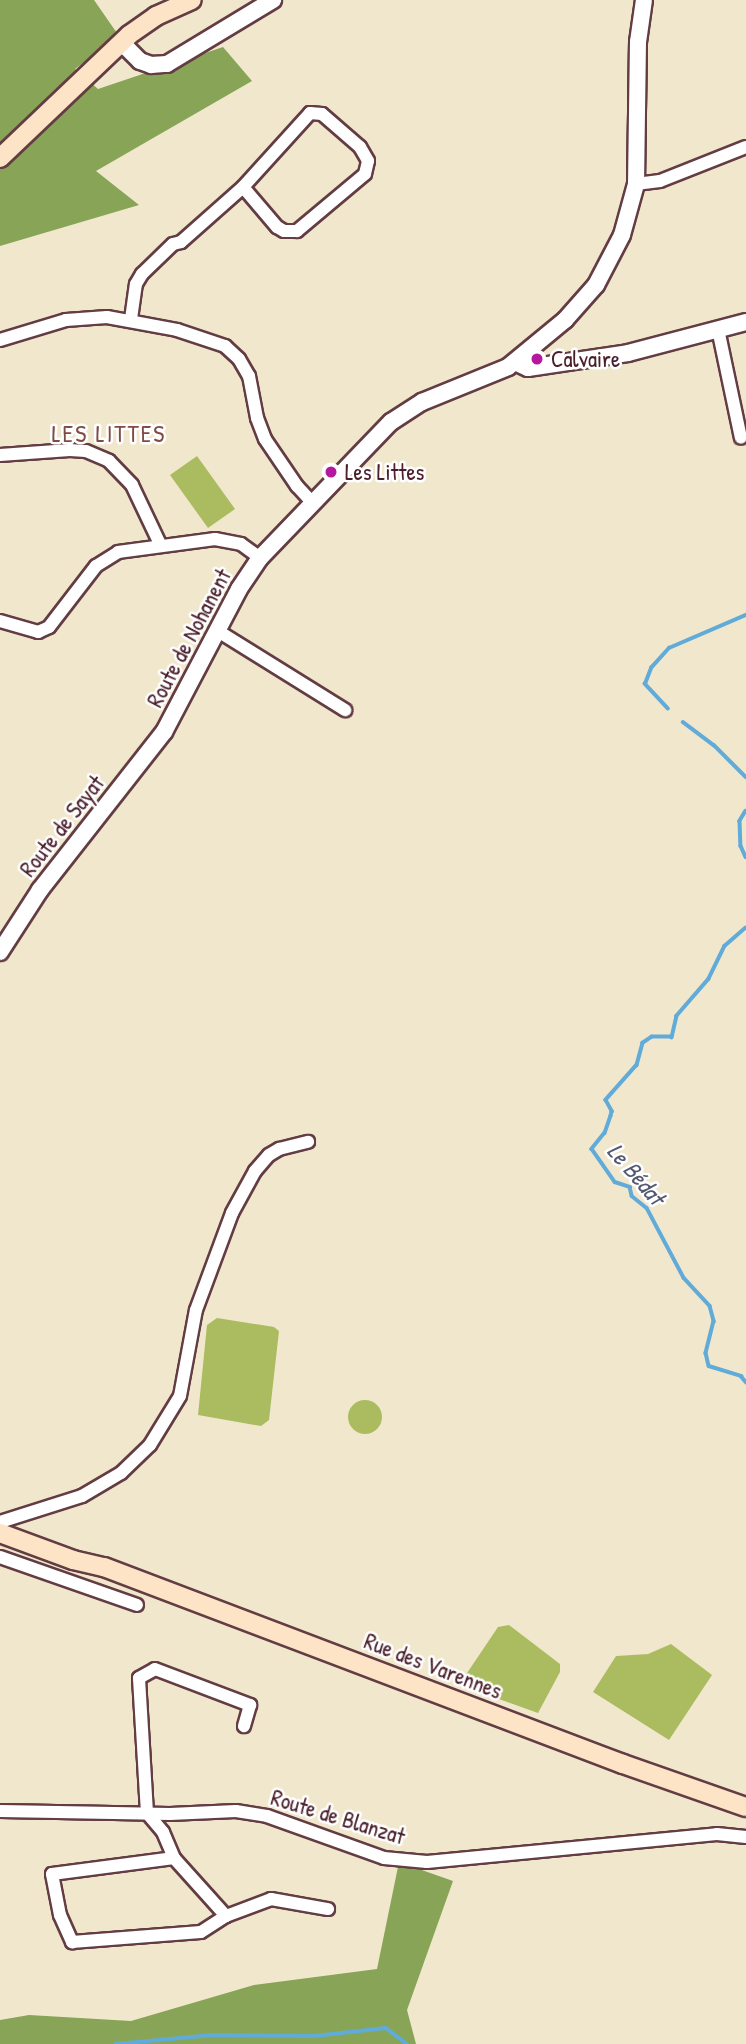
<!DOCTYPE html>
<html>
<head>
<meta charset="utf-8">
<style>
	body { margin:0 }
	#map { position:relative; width:746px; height:2044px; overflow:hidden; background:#f1e7cd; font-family:"Patrick Hand",sans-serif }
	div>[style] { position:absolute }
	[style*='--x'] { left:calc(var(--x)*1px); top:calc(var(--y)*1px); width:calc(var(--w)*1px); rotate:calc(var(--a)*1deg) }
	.green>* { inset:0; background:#abbc60 }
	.round { border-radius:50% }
	.forest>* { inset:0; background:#88a456 }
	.stream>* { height:3.5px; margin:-1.75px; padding:0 1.75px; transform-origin:1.75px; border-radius:1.75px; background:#61abd9 }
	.roads { filter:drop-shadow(2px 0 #633d43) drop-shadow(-2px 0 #633d43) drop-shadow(0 2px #633d43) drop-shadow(0 -2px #633d43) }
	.minor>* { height:12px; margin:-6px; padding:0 6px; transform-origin:6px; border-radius:6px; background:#fff }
	.tertiary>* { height:16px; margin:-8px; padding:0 8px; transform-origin:8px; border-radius:8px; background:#fff }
	.secondary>* { height:18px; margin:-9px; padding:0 9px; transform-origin:9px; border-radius:9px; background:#fee4c6 }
	.dots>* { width:19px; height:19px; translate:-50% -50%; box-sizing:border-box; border:4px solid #fff; border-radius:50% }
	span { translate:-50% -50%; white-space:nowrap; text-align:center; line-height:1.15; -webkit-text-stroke:5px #fff; paint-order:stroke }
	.poi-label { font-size:23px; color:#4a1f2b }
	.left { translate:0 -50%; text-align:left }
	.street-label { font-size:23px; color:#4a1f2b }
	.neighbourhood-label { font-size:24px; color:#804b45; letter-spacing:2px }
	.water-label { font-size:24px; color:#535771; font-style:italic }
</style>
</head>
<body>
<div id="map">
	<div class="green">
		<div style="clip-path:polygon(197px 456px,235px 509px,208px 528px,170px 475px)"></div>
		<div style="clip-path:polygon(217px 1318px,274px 1327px,279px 1331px,269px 1420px,261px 1426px,198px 1415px,207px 1325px)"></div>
		<div class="round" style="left:348px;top:1400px;width:34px;height:34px"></div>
		<div style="clip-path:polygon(509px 1625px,560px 1664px,560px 1672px,538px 1713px,459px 1685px,498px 1627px)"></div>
		<div style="clip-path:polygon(671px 1644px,712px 1675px,669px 1740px,593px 1692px,616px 1656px,648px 1654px)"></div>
	</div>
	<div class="forest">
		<div style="clip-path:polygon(0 0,94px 0,119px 36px,75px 69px,98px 89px,223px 47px,252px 81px,96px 171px,139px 205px,0 246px)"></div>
		<div style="clip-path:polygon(399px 1862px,453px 1881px,407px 2010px,416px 2044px,0 2044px,0 2020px,29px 2015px,131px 2021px,254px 1985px,377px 1969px)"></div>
	</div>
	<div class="stream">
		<div style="--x:668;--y:709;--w:34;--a:-133"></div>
		<div style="--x:645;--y:684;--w:17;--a:-69"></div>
		<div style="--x:651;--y:668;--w:27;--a:-48"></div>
		<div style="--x:669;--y:648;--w:84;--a:-23.2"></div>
		<div style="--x:683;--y:722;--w:39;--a:37"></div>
		<div style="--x:714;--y:745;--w:45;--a:45"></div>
		<div style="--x:746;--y:811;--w:12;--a:121"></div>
		<div style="--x:740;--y:821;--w:25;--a:88"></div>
		<div style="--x:741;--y:846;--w:12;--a:66"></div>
		<div style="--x:746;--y:928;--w:28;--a:139"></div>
		<div style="--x:725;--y:946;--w:37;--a:116"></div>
		<div style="--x:709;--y:979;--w:49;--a:130.9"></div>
		<div style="--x:677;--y:1016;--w:22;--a:103"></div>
		<div style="--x:672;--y:1037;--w:20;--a:180"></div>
		<div style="--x:652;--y:1037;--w:11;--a:146"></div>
		<div style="--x:643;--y:1043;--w:23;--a:105"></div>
		<div style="--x:637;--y:1065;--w:47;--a:131.5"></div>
		<div style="--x:606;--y:1100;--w:13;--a:61"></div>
		<div style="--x:612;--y:1111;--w:5;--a:101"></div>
		<div style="--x:611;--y:1116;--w:18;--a:109"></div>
		<div style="--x:605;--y:1133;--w:21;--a:129"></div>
		<div style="--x:592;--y:1149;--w:40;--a:55.1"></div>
		<div style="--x:615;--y:1182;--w:16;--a:18"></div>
		<div style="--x:630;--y:1187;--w:9;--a:77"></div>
		<div style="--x:632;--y:1196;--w:19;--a:39"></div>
		<div style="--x:647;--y:1208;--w:79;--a:62.1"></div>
		<div style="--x:684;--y:1278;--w:38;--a:47"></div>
		<div style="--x:710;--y:1306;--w:16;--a:75"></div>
		<div style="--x:714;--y:1321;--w:33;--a:104"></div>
		<div style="--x:706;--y:1353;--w:13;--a:77"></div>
		<div style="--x:709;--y:1366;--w:34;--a:17"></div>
		<div style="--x:741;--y:1376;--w:8;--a:50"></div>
		<div style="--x:116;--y:2044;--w:97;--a:-5.3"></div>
		<div style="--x:213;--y:2035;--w:101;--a:0.6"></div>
		<div style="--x:314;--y:2036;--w:72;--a:-6.3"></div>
		<div style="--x:386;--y:2028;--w:26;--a:37"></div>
	</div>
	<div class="roads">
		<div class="minor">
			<div style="--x:636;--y:184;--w:24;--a:-7"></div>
			<div style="--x:660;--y:181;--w:92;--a:-21.6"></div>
			<div style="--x:131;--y:319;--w:35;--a:-82"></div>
			<div style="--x:136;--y:284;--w:12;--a:-59"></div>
			<div style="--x:142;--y:274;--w:43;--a:-44.1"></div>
			<div style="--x:173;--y:244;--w:8;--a:-14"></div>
			<div style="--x:181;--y:242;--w:83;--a:-41.6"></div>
			<div style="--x:243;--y:187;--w:100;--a:-47.8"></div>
			<div style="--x:310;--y:113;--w:12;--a:5"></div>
			<div style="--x:322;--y:114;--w:50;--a:41"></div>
			<div style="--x:360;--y:147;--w:16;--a:60"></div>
			<div style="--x:368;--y:161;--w:13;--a:103"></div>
			<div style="--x:365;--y:174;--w:89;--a:140"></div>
			<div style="--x:297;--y:231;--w:13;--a:180"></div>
			<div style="--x:284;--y:231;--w:8;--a:-150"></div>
			<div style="--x:277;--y:227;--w:52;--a:-130.4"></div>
			<div style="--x:718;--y:329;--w:111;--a:78.1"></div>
			<div style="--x:0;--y:340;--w:69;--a:-16.9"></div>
			<div style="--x:66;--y:320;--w:41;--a:-4.2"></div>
			<div style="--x:107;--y:317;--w:71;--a:10.5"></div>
			<div style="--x:177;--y:330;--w:51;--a:18.4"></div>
			<div style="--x:225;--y:346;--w:19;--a:43"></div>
			<div style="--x:239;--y:359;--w:20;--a:60"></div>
			<div style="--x:249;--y:376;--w:43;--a:79.2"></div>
			<div style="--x:257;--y:418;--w:22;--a:69"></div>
			<div style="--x:265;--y:439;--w:57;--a:55.8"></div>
			<div style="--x:297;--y:486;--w:23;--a:47"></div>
			<div style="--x:0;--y:455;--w:70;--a:-4.1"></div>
			<div style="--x:70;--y:450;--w:16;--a:4"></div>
			<div style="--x:86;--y:451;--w:25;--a:23"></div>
			<div style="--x:109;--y:461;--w:33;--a:46"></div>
			<div style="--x:132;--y:485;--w:65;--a:64.6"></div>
			<div style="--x:0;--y:621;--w:40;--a:16"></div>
			<div style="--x:38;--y:632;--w:12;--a:-24"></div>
			<div style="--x:49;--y:627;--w:77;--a:-52.4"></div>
			<div style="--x:96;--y:566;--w:26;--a:-32"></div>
			<div style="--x:118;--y:552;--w:98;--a:-7.6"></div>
			<div style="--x:215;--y:539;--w:26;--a:11"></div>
			<div style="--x:241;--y:544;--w:24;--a:36"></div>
			<div style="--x:218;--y:631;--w:150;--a:31.9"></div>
			<div style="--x:0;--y:1522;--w:86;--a:-17.6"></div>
			<div style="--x:82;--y:1496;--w:45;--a:-30.5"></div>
			<div style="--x:121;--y:1473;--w:40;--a:-44"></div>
			<div style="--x:150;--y:1445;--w:57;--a:-58.5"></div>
			<div style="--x:180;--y:1396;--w:87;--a:-79.5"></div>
			<div style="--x:196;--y:1310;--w:103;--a:-69.6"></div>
			<div style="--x:232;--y:1213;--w:48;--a:-61.3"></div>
			<div style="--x:255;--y:1171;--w:21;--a:-49"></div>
			<div style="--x:269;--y:1155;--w:12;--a:-31"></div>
			<div style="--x:279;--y:1149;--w:30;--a:-14"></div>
			<div style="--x:0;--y:1557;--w:145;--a:19.3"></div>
			<div style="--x:0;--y:1811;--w:170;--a:1"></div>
			<div style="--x:170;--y:1814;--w:66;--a:-2.6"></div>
			<div style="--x:236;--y:1811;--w:31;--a:9"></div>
			<div style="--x:267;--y:1816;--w:124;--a:19.7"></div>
			<div style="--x:384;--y:1858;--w:43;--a:5.3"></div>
			<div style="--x:427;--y:1862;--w:291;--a:-5.5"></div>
			<div style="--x:717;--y:1834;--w:29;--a:6"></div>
			<div style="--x:174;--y:1858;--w:123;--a:172.5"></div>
			<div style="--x:52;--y:1874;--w:42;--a:79"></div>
			<div style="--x:60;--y:1915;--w:30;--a:66"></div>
			<div style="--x:72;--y:1942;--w:129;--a:-4.4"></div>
			<div style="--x:201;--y:1932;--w:30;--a:-33"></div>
			<div style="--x:226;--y:1916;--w:78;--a:-131.9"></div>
			<div style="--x:174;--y:1858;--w:28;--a:-113"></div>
			<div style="--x:163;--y:1832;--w:25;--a:-130"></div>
			<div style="--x:147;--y:1813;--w:135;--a:-93.4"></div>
			<div style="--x:139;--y:1678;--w:18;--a:-29"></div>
			<div style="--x:155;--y:1669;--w:102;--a:20.8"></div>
			<div style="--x:250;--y:1705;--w:22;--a:106"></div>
			<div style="--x:226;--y:1916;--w:48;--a:-20.7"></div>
			<div style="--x:271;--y:1899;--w:58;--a:10"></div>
		</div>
		<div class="tertiary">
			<div style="--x:121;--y:42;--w:27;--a:45"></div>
			<div style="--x:140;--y:61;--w:12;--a:20"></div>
			<div style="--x:151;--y:65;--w:16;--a:-4"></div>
			<div style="--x:167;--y:64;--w:124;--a:-31.1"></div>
			<div style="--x:515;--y:362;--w:14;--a:25"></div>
			<div style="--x:528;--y:368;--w:101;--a:-8.5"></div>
			<div style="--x:628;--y:353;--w:122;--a:-14.7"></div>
			<div style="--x:0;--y:952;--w:74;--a:-57.2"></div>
			<div style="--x:40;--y:890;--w:201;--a:-51.9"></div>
			<div style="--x:164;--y:732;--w:161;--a:-62.3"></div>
			<div style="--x:239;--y:589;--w:37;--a:-56"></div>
			<div style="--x:260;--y:558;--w:189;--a:-46.1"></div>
			<div style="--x:391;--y:422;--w:37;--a:-33"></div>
			<div style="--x:422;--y:402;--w:93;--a:-22.1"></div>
			<div style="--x:508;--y:367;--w:74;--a:-39.5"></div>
			<div style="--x:565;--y:320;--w:47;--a:-48.5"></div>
			<div style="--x:596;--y:285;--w:56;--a:-62.5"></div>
			<div style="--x:622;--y:235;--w:53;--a:-74.6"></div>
			<div style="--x:636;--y:184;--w:142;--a:-89.2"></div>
			<div style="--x:638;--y:42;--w:42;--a:-81.9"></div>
		</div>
		<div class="secondary">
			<div style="--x:0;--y:158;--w:178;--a:-43.6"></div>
			<div style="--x:129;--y:35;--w:33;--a:-35"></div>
			<div style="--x:156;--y:16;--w:39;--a:-24"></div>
			<div style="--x:0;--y:1533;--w:78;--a:20.3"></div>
			<div style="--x:73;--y:1560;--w:32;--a:13"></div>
			<div style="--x:104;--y:1567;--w:555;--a:20.79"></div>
			<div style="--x:623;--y:1764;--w:130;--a:19.3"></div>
		</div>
	</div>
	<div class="dots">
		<div style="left:537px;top:359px;background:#b5179e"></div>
		<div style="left:331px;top:472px;background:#b5179e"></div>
	</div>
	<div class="poi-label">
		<span class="left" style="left:551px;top:359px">Calvaire</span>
		<span class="left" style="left:345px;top:472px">Les Littes</span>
	</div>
	<div class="street-label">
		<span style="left:189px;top:638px;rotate:-62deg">Route de Nohanent</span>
		<span style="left:62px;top:826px;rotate:-52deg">Route de Sayat</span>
		<span style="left:433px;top:1666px;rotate:21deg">Rue des Varennes</span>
		<span style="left:338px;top:1817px;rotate:17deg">Route de Blanzat</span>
	</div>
	<div class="neighbourhood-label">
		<span style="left:109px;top:434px">LES LITTES</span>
	</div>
	<div class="water-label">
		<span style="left:636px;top:1174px;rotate:49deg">Le Bédat</span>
	</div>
</div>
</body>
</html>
